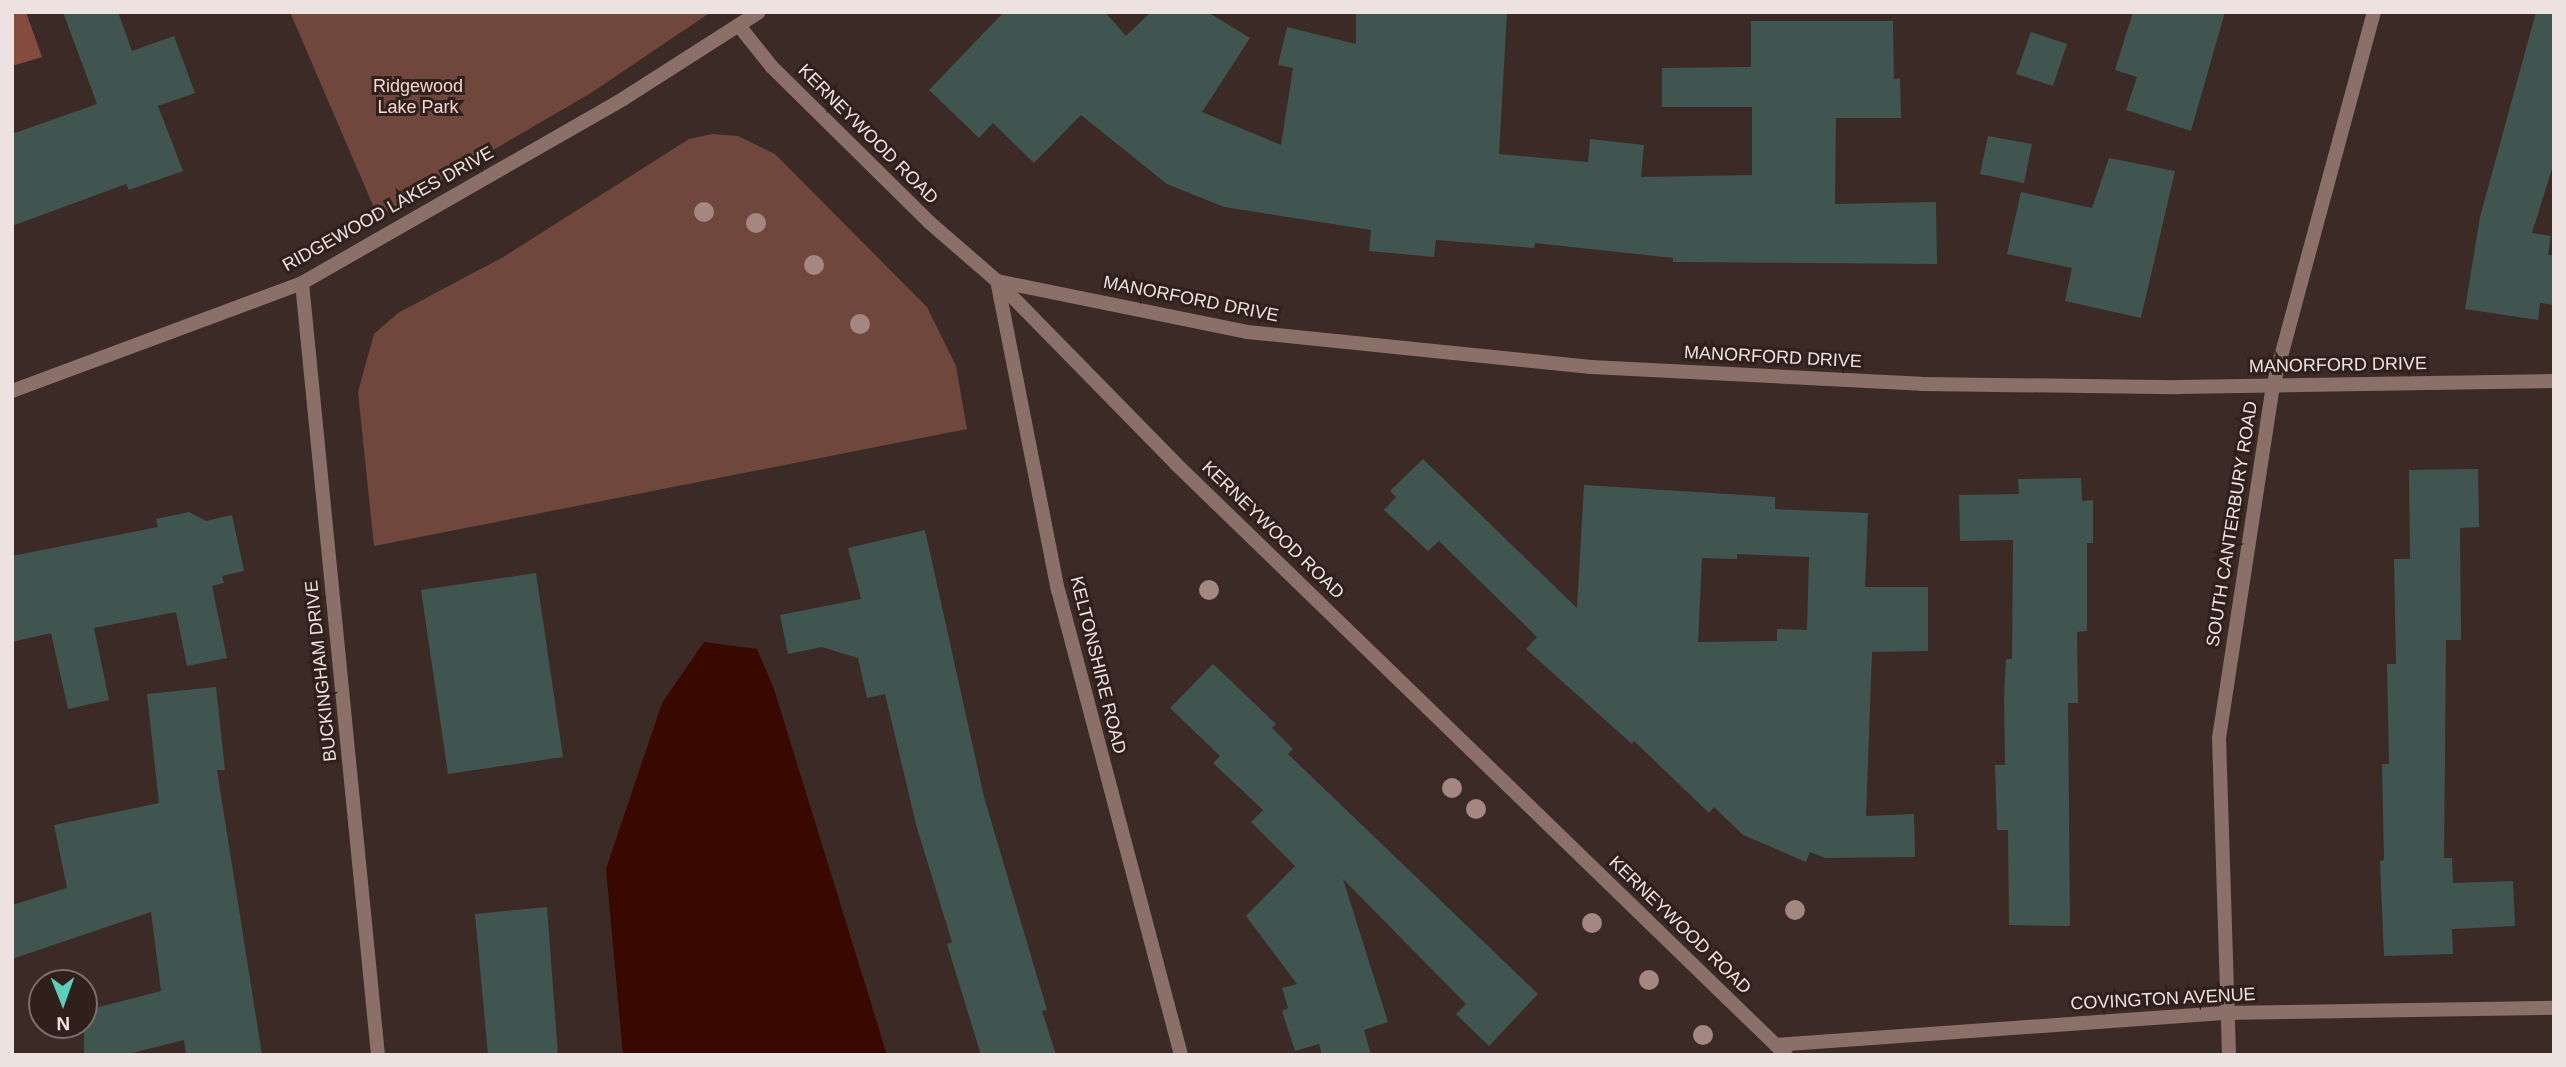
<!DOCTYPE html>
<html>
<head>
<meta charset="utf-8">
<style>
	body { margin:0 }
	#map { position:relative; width:2566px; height:1067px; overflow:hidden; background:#3b2a26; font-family:Helvetica,sans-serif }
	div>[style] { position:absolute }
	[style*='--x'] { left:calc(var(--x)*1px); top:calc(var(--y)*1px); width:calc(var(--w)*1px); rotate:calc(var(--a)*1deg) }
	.green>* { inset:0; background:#6f473d }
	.forest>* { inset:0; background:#834c3e }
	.water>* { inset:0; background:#390900 }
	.building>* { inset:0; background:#415550 }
	.street>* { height:14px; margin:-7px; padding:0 7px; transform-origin:7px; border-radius:7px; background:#8a7069 }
	.trees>* { width:20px; height:20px; margin:-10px; border-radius:50%; background:#a38780 }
	span { translate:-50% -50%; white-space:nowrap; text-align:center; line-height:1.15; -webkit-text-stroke:6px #30201c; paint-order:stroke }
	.park-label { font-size:18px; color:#f8d3ca }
	.street-label { font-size:18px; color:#ede2df }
	.frame { position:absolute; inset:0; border:14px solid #ede2df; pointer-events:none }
	.north { position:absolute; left:28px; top:969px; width:70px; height:70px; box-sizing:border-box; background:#30201c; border:2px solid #7c6e6a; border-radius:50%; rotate:179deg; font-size:19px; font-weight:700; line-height:28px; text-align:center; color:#ede2df }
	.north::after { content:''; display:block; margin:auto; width:24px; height:32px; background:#5cceba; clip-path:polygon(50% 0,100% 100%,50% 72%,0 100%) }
</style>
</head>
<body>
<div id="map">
	<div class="green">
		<div style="clip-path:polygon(290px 12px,711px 12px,591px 93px,378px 217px)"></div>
		<div style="clip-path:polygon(712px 134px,738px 136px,775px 154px,927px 307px,956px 366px,967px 429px,374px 546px,358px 392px,374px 334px,398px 313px,505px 256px,689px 139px)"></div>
	</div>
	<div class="forest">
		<div style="clip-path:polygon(12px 12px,26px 12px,42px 57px,12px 66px)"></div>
	</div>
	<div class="water">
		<div style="clip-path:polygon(704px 642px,757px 649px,774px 689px,887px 1055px,623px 1055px,606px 869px,662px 703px)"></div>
	</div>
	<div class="building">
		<div style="clip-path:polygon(63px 12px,118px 12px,132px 51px,174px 36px,195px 93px,158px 106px,183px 171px,129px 190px,126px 184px,12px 226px,12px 134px,97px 104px)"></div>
		<div style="clip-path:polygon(1004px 12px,1105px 12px,1126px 36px,1151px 12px,1209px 13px,1250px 38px,1202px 112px,1281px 145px,1293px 68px,1278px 65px,1287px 27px,1356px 44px,1356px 12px,1507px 12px,1499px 154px,1588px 162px,1590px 139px,1644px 145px,1641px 177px,1752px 175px,1752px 107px,1662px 107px,1662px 68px,1751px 67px,1751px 21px,1893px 21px,1894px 79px,1900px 78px,1901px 118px,1836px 118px,1835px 204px,1936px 202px,1937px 264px,1673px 262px,1673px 258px,1535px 243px,1534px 248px,1436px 240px,1434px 257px,1369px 251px,1371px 230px,1224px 207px,1167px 184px,1081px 115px,1034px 163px,993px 123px,979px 138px,929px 90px)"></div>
		<div style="clip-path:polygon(2133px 12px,2225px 12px,2191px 131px,2126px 110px,2137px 77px,2115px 70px)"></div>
		<div style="clip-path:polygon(2536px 12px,2554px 12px,2554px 162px,2532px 233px,2551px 236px,2548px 255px,2554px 255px,2554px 305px,2540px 303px,2538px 320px,2465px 309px,2480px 217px)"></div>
		<div style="clip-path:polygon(2031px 32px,2067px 44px,2053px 86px,2016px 74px)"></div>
		<div style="clip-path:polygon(1988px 136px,2032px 144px,2024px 183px,1980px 174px)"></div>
		<div style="clip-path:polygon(2109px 158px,2175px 171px,2141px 318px,2065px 301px,2072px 268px,2007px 254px,2021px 192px,2092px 208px)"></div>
		<div style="clip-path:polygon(evenodd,1423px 459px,1577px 608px,1584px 485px,1775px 497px,1775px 509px,1868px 513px,1865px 587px,1928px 587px,1928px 651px,1872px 652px,1866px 816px,1914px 814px,1915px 857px,1825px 858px,1810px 852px,1806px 862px,1743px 835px,1714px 807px,1709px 813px,1634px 741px,1632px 744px,1526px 649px,1537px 637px,1439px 541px,1428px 551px,1384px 510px,1396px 497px,1390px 491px,1423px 459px,1737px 554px,1809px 557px,1807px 630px,1777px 629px,1777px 641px,1698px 642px,1702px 558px,1737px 559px,1737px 554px)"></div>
		<div style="clip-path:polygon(2478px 469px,2479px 527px,2460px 528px,2461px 640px,2446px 640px,2444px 858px,2452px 858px,2453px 883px,2513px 881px,2515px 926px,2452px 929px,2453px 954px,2384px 956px,2380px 861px,2384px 860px,2382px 764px,2389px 764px,2387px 664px,2396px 664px,2394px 559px,2410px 559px,2409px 470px)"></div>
		<div style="clip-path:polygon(2081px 478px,2082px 501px,2093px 500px,2093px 543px,2087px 543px,2087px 631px,2077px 632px,2078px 703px,2068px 703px,2070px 926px,2009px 925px,2008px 830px,1997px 830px,1995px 765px,2005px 765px,2004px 697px,2006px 659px,2012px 659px,2013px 540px,1960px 541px,1959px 495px,2019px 494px,2018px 479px)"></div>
		<div style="clip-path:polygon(189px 512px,206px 521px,232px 515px,244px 571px,222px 576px,224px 583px,212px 586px,227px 658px,187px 666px,176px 612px,94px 628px,109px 700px,68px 709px,51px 633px,12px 642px,12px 556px,158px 527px,156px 519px)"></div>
		<div style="clip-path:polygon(925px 530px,984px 797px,1047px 1010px,1042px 1011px,1056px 1055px,981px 1055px,947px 944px,952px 942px,917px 828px,885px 694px,867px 698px,858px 658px,822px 647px,788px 654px,780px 615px,861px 599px,848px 548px)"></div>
		<div style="clip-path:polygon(536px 573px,563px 757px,448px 774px,421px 590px)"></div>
		<div style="clip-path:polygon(1213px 664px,1276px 724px,1272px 728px,1293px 749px,1288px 754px,1538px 994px,1489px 1046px,1456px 1014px,1466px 1004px,1343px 879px,1388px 1022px,1364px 1030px,1371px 1055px,1322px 1055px,1319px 1044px,1295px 1051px,1282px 1011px,1288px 1008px,1282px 988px,1297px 984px,1246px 916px,1295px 866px,1251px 822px,1263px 810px,1213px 763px,1220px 756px,1170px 708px)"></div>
		<div style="clip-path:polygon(216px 687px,225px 770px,217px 770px,262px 1055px,186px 1055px,184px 1040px,124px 1055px,84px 1055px,84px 1011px,161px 991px,151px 912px,12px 959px,12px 905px,67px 888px,54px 825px,159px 803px,147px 694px)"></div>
		<div style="clip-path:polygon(547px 907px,558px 1055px,488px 1055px,475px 914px)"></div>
	</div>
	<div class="street">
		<div style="--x:740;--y:27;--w:51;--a:51.3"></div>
		<div style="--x:772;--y:67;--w:221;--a:44.6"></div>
		<div style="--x:929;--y:222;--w:90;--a:40.9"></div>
		<div style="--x:997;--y:281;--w:256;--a:45.6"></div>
		<div style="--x:1176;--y:464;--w:849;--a:44.09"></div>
		<div style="--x:302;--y:283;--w:776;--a:84.38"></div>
		<div style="--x:12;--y:391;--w:309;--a:-20.4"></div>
		<div style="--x:302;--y:283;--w:370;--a:-29.8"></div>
		<div style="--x:623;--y:99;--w:161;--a:-32.6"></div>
		<div style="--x:1776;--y:1045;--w:449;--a:-4.1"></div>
		<div style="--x:2224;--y:1013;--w:330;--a:-0.9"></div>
		<div style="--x:1181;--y:1055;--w:480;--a:-104.8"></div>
		<div style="--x:1058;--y:591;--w:316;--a:-101.1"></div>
		<div style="--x:997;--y:281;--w:255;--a:11.5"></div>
		<div style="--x:1247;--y:332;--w:346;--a:5.8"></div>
		<div style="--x:1591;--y:367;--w:330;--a:2.9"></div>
		<div style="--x:1921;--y:384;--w:257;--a:0.7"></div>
		<div style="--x:2178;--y:387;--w:376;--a:-0.9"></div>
		<div style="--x:2229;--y:1055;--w:317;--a:-91.8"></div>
		<div style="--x:2219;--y:738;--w:356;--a:-81.3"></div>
		<div style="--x:2273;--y:386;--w:387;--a:-74.9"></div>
	</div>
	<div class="trees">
		<div style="left:704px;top:212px"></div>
		<div style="left:756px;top:223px"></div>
		<div style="left:814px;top:265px"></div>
		<div style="left:860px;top:324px"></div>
		<div style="left:1209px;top:590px"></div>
		<div style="left:1452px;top:788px"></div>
		<div style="left:1476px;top:809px"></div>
		<div style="left:1795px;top:910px"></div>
		<div style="left:1592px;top:923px"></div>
		<div style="left:1649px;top:980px"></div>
		<div style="left:1703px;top:1035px"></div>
	</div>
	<div class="park-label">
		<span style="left:418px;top:97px">Ridgewood<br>Lake Park</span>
	</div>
	<div class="street-label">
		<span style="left:868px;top:134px;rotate:45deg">KERNEYWOOD ROAD</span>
		<span style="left:388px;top:209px;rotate:-29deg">RIDGEWOOD LAKES DRIVE</span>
		<span style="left:1191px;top:299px;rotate:11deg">MANORFORD DRIVE</span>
		<span style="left:1773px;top:357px;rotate:3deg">MANORFORD DRIVE</span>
		<span style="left:2338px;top:365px;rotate:-1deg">MANORFORD DRIVE</span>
		<span style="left:2232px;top:524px;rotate:-81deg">SOUTH CANTERBURY ROAD</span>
		<span style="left:1273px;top:530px;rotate:44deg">KERNEYWOOD ROAD</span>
		<span style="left:1098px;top:665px;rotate:76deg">KELTONSHIRE ROAD</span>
		<span style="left:321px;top:671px;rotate:-96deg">BUCKINGHAM DRIVE</span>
		<span style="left:1680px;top:925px;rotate:44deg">KERNEYWOOD ROAD</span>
		<span style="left:2163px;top:999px;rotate:-3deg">COVINGTON AVENUE</span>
	</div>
	<div class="frame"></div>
	<div class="north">N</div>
</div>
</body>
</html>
